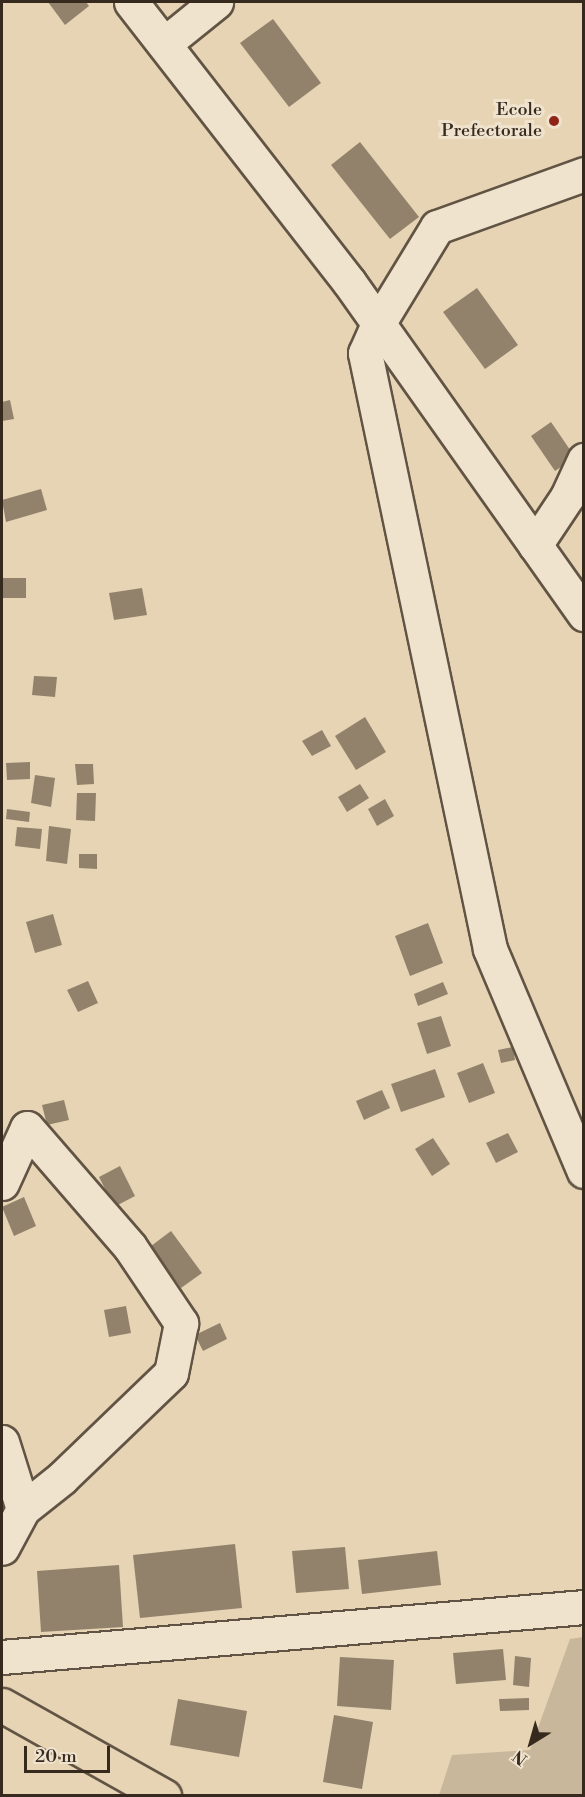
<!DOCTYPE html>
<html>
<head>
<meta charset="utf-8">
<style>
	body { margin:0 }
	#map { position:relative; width:585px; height:1797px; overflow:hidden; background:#e7d4b4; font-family:"Libre Bodoni",serif }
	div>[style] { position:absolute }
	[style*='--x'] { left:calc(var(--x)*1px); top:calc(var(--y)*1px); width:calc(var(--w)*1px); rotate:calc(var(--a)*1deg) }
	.green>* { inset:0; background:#c9b79b }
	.building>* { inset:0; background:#92826c }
	.roads { filter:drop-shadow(2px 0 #625444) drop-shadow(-2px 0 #625444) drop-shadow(0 2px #625444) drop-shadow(0 -2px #625444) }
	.minor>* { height:33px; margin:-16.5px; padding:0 16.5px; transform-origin:16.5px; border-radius:16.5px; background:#efe3ce }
	.major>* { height:33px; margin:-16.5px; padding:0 16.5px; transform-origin:16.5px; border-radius:16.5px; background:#e7d4b4 }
	.dots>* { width:16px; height:16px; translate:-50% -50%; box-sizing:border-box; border:3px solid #efe3ce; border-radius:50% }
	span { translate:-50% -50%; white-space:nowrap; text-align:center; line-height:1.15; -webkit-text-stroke:6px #efe3ce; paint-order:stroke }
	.poi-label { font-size:18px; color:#362a1f }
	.right { translate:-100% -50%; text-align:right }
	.frame { position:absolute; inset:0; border:3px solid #362a1f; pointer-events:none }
	.north { position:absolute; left:501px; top:1713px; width:60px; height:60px; -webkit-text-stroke:4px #efe3ce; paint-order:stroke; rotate:217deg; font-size:16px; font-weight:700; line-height:24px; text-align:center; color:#362a1f }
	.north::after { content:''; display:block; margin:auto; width:21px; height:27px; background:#362a1f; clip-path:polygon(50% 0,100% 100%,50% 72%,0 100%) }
	.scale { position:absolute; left:24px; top:1746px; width:86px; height:27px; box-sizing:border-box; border:3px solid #362a1f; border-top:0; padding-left:8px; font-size:18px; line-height:21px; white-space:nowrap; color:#362a1f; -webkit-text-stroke:4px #efe3ce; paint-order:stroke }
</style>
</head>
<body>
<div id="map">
	<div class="green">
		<div style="clip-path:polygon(583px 1637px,583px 1795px,439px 1795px,452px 1755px,530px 1750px,570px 1639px)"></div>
	</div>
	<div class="building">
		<div style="clip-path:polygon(48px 2px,86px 2px,89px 6px,65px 25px)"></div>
		<div style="clip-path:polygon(273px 19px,321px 83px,289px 107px,240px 43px)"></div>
		<div style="clip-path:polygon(360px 142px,419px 217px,390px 239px,331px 165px)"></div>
		<div style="clip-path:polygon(477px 288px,518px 345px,485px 369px,443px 312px)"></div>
		<div style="clip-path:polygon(10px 400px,14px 419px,2px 421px,2px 402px)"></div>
		<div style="clip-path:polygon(551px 422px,575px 457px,555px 471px,531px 436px)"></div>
		<div style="clip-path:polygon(41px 489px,47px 510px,6px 522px,2px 500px)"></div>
		<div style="clip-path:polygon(2px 578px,26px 578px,26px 598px,2px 598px)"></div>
		<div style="clip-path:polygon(142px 588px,147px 615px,114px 620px,109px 593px)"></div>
		<div style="clip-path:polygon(34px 676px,57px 677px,55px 697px,32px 695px)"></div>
		<div style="clip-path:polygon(365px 717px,386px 752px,356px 770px,335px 736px)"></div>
		<div style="clip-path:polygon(322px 730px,331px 746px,312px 756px,302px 741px)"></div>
		<div style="clip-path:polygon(30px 762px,30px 779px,7px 780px,6px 763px)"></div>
		<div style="clip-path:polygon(75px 764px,93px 764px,94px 784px,77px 785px)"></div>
		<div style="clip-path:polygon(35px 775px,55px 778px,51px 807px,31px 803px)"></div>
		<div style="clip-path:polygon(360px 784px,369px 798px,347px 812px,338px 797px)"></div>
		<div style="clip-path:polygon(77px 793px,96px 793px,95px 821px,76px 820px)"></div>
		<div style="clip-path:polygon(385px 799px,394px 816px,377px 826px,368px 809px)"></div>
		<div style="clip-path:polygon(7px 809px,30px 812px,29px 822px,6px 819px)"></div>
		<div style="clip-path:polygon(49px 826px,71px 829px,67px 864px,46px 861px)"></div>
		<div style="clip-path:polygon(17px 827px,42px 829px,40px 849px,15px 846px)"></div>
		<div style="clip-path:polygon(79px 854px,97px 854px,97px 869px,79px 868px)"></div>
		<div style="clip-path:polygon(53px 914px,62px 945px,35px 953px,26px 922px)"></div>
		<div style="clip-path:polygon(428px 923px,443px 963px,410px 976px,395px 936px)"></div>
		<div style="clip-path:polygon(88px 981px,98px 1003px,78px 1012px,67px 990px)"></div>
		<div style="clip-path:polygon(443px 982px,448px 994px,418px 1006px,414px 994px)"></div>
		<div style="clip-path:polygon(441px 1016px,451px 1046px,427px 1054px,417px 1023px)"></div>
		<div style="clip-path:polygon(513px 1047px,515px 1060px,501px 1063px,498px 1050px)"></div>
		<div style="clip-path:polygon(483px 1063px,495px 1093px,469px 1103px,457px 1073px)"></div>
		<div style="clip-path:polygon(435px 1069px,445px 1097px,401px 1112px,391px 1084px)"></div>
		<div style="clip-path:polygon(382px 1090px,390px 1108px,364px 1120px,356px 1101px)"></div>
		<div style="clip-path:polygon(64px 1100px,69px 1120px,47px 1125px,42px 1105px)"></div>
		<div style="clip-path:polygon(508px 1133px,518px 1152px,496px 1163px,486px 1143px)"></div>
		<div style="clip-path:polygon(433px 1138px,450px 1164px,432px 1176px,415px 1149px)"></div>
		<div style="clip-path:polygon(120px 1166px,135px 1196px,114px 1207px,99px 1177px)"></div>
		<div style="clip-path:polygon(24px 1197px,36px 1226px,14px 1236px,2px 1207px)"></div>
		<div style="clip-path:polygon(171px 1231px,202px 1273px,181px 1288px,151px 1246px)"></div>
		<div style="clip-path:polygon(126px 1306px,131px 1333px,109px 1337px,104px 1310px)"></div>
		<div style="clip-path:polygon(220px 1323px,227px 1339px,203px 1351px,195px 1335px)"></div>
		<div style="clip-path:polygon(235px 1544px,242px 1608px,140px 1618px,133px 1555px)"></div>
		<div style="clip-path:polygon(345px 1547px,349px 1589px,296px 1593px,292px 1551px)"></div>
		<div style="clip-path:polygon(437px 1551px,441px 1585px,362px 1594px,358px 1560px)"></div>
		<div style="clip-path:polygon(119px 1565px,123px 1627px,41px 1632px,37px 1571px)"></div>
		<div style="clip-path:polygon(503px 1649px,506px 1680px,456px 1684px,453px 1653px)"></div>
		<div style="clip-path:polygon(515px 1656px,531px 1658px,529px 1687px,513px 1685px)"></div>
		<div style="clip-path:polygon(340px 1657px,394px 1660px,391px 1710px,337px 1706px)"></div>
		<div style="clip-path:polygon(529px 1698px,529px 1710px,500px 1711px,499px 1699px)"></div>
		<div style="clip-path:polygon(178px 1699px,247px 1711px,239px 1757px,170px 1745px)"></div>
		<div style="clip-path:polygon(334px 1715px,373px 1722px,362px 1789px,323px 1782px)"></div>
	</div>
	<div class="roads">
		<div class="minor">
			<div style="--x:131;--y:2;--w:355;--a:52.1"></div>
			<div style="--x:349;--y:282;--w:407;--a:54.7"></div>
			<div style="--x:164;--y:44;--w:67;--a:-38.9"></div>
			<div style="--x:584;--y:174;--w:156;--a:160.2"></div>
			<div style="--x:437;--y:227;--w:114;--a:121.3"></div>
			<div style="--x:378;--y:324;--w:32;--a:114"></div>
			<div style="--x:365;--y:353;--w:609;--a:78.15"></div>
			<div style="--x:490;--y:949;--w:241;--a:67.1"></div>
			<div style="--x:535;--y:545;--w:58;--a:-56.3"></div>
			<div style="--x:567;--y:497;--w:41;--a:-65.3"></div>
			<div style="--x:2;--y:1183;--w:60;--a:-65.6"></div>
			<div style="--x:27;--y:1128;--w:157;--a:49.1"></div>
			<div style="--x:130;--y:1247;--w:92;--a:56.1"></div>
			<div style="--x:181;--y:1323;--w:51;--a:101.3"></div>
			<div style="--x:171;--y:1373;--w:151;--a:136.1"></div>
			<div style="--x:62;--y:1478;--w:50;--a:141.5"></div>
			<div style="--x:23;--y:1509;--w:44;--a:118.3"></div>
			<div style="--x:2;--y:1442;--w:70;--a:72.6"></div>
			<div style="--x:2;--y:1657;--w:584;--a:-4.91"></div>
		</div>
		<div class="major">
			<div style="--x:2;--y:1705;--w:186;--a:29.3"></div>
		</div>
	</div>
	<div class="dots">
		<div style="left:554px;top:121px;background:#8f2418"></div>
	</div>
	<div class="poi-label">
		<span class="right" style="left:542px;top:121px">Ecole<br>Prefectorale</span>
	</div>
	<div class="frame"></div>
	<div class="north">N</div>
	<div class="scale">20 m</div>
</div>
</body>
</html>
